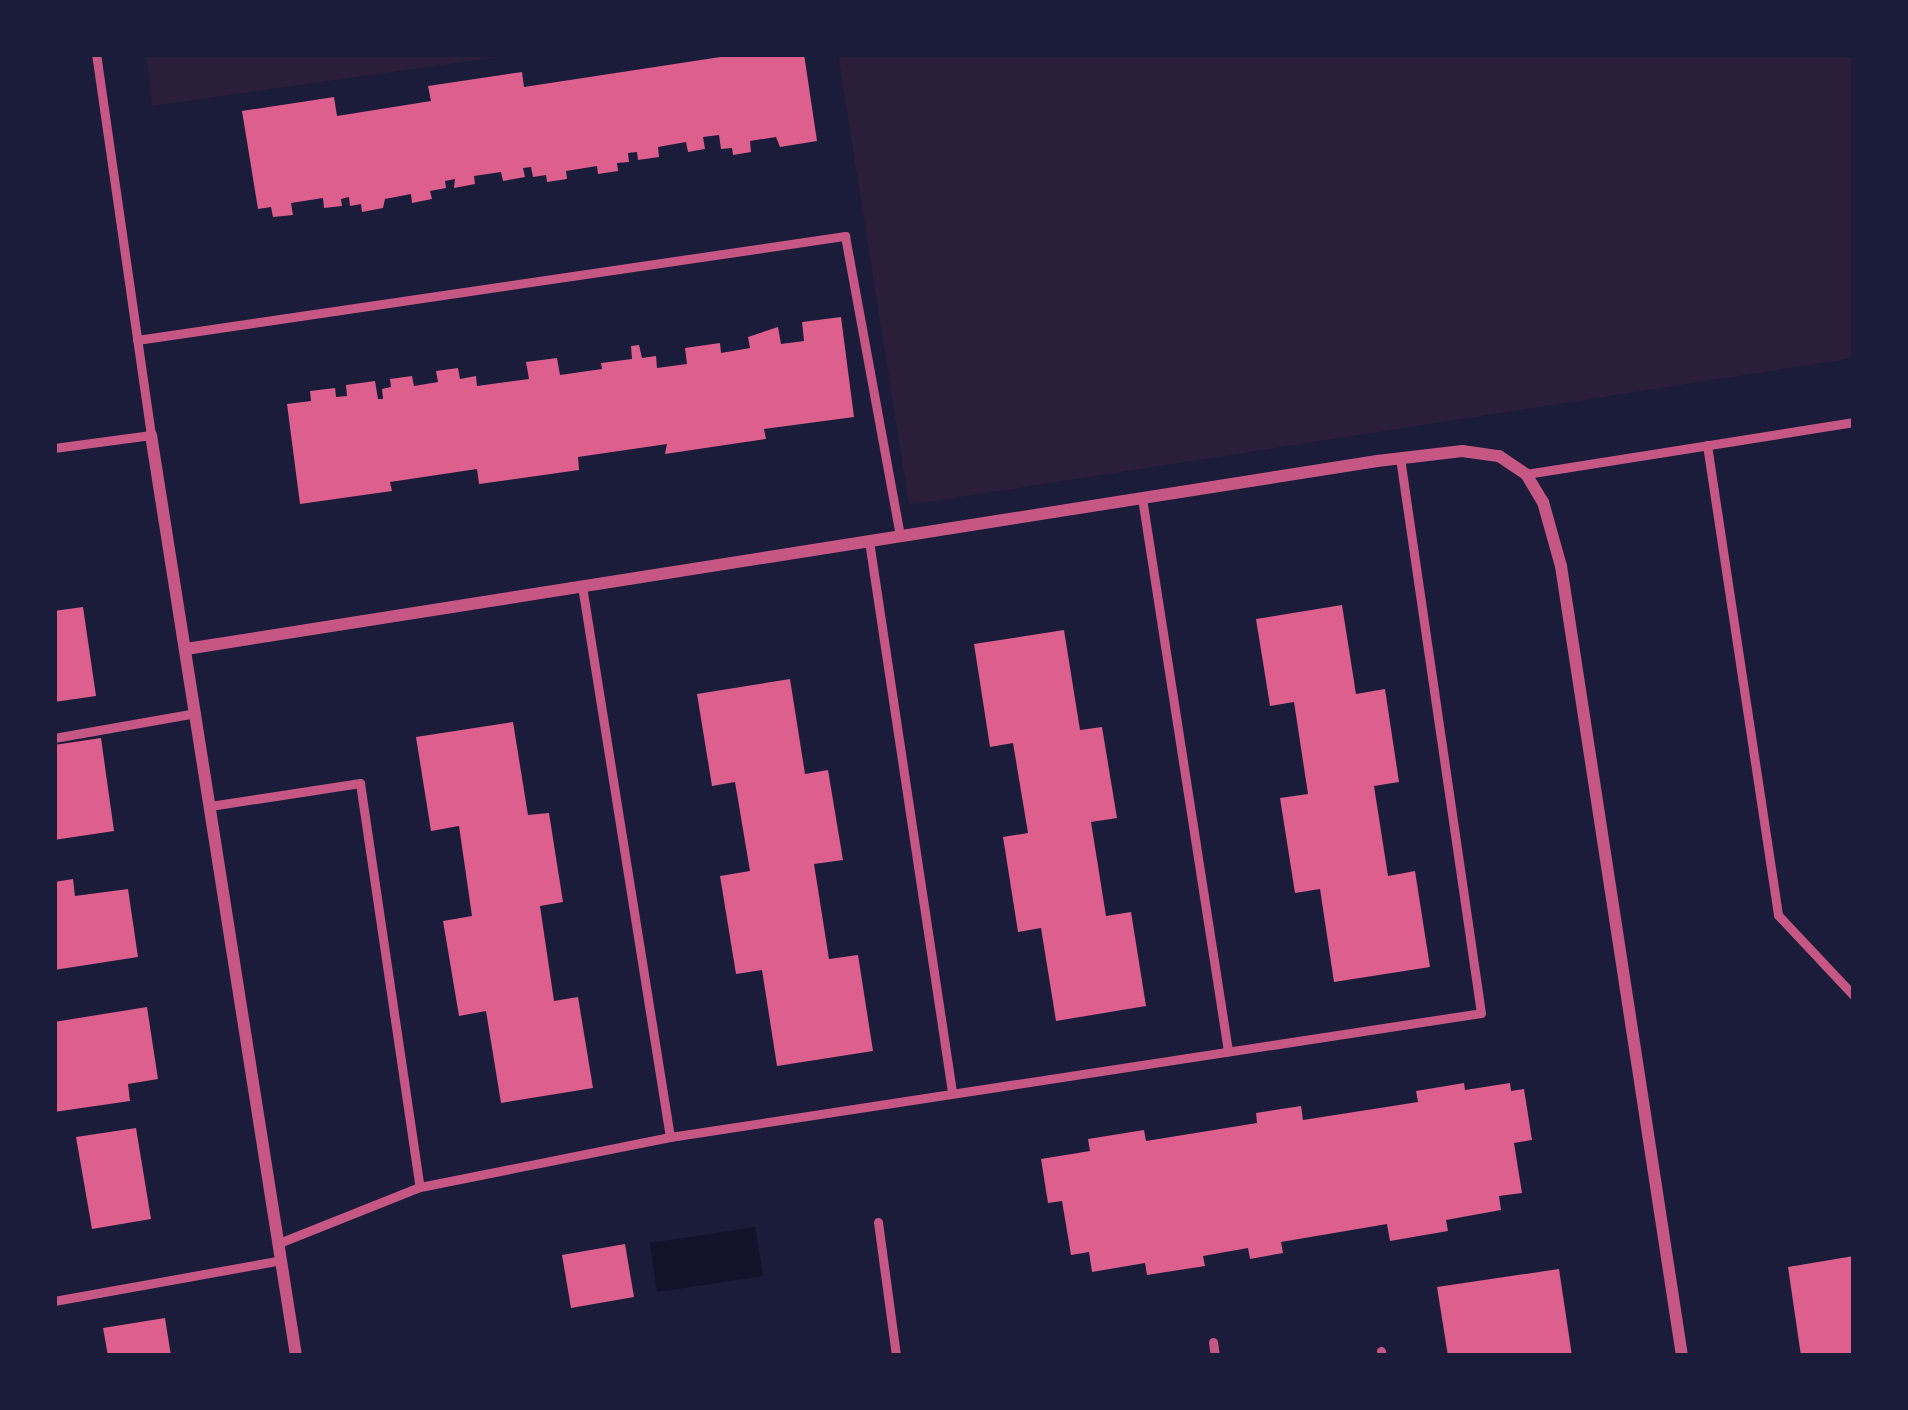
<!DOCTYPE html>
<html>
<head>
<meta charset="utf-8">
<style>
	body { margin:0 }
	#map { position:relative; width:1908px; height:1410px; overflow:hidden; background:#1b1b3a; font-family:Inter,sans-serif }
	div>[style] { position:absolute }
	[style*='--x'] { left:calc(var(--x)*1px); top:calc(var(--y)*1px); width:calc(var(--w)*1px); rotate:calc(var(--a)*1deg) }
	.green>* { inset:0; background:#2a1e3b }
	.water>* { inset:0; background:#12122b }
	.building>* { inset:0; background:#dd5f8e }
	.service>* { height:9px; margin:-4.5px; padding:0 4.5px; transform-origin:4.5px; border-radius:4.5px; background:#c65784 }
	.minor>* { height:12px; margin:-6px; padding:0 6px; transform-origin:6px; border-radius:6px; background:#c65784 }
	span { translate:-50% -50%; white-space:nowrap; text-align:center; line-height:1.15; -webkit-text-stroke:12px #1b1b3a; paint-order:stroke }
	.frame { position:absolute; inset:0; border:57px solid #1b1b3a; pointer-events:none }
</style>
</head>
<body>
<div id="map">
	<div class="green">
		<div style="clip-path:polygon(146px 54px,518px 54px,152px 106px)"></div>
		<div style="clip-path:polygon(838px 54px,1854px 54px,1854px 358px,909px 505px)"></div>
	</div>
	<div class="water">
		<div style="clip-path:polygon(755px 1227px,763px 1276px,657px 1292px,650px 1243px)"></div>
	</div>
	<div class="building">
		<div style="clip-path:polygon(740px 54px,804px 54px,817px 141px,780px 147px,776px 137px,750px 141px,751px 152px,733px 155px,732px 148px,721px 149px,719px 135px,703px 137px,705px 149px,688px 152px,686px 142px,658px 147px,659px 157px,638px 160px,637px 152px,628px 153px,629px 162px,617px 163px,618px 171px,598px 174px,597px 166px,566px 171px,567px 179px,547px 182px,546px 175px,533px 177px,531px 167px,523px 168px,525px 177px,503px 181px,501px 172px,474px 176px,475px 184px,454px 188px,455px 179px,445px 181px,446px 188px,430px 191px,432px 199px,412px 203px,411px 194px,385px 199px,383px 208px,362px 212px,361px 204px,350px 206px,349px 197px,341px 199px,342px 206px,324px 208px,323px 198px,291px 203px,293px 215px,273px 217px,271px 207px,258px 209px,242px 111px,334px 97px,337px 116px,431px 101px,428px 86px,522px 72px,524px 87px)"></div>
		<div style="clip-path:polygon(841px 317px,854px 417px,764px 429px,766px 439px,665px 454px,667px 444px,578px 457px,579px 470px,479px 484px,477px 469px,390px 482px,392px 491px,300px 504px,287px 404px,311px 401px,310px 391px,335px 388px,336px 397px,347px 396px,346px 385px,375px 381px,378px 399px,383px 399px,382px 389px,391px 387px,390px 379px,412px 376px,414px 386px,438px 382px,436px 371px,458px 368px,460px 379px,476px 376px,477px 386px,529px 379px,526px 362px,557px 358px,560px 375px,602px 369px,601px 363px,632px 359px,631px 346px,639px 345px,642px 358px,656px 356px,657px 368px,687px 364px,685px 348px,720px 343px,721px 353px,750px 348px,748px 337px,778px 327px,781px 344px,804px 341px,802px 322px)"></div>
		<div style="clip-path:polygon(1342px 605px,1356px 694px,1385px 689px,1399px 782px,1374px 786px,1388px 876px,1415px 871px,1430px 967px,1334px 982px,1320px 889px,1295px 893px,1280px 798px,1308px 794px,1294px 702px,1270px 706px,1256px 619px)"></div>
		<div style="clip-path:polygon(83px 607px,96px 696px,54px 702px,54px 611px)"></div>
		<div style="clip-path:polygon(1064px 630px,1080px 730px,1102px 727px,1117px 818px,1091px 822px,1106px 916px,1131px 912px,1146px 1006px,1056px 1021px,1041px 928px,1018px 932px,1003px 837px,1028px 833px,1013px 743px,990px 747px,974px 644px)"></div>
		<div style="clip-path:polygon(790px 679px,805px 774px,828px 770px,843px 860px,814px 864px,829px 959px,858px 955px,873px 1051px,777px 1066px,762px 970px,736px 974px,720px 876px,750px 871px,735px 782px,712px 786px,697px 694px)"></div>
		<div style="clip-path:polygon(513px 722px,528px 815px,549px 813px,563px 902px,540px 906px,554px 1001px,578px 997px,593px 1088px,501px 1103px,486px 1011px,459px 1016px,443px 921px,472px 916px,459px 826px,431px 831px,416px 737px)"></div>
		<div style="clip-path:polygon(101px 738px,114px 831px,54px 840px,54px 745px)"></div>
		<div style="clip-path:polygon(73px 879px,75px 896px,128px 889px,138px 957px,54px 970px,54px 882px)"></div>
		<div style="clip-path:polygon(147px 1007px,158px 1079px,128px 1084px,130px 1101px,54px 1112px,54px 1022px)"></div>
		<div style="clip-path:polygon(1464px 1083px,1465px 1090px,1510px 1083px,1511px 1091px,1524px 1089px,1532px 1140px,1514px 1143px,1522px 1193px,1499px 1196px,1501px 1210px,1446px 1220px,1448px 1231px,1390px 1241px,1387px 1224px,1281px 1242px,1283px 1253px,1250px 1259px,1248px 1248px,1203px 1256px,1205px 1266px,1147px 1275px,1145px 1263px,1092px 1272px,1089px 1252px,1071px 1255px,1062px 1201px,1048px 1203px,1041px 1159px,1090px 1151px,1088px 1139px,1144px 1130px,1146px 1141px,1257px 1123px,1256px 1113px,1301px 1106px,1303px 1120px,1418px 1102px,1416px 1091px)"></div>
		<div style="clip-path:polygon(136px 1128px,151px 1219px,92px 1229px,76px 1137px)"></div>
		<div style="clip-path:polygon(625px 1244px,634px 1297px,571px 1308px,562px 1255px)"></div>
		<div style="clip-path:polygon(1854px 1256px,1854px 1356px,1801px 1356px,1788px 1267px)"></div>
		<div style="clip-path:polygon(1559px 1269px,1572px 1356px,1448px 1356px,1437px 1287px)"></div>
		<div style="clip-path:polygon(165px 1318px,171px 1356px,108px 1356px,103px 1328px)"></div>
	</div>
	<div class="service">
		<div style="--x:137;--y:340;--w:716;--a:-8.36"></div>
		<div style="--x:845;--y:236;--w:305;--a:79.6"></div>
		<div style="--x:1707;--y:445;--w:475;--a:81.4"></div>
		<div style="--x:1778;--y:915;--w:111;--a:46.8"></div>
		<div style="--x:54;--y:448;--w:98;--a:-7.6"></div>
		<div style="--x:151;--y:435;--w:385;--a:-98.2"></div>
		<div style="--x:1526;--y:474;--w:332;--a:-9"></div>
		<div style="--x:1142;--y:498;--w:560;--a:81.16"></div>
		<div style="--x:869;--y:541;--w:557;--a:81.43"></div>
		<div style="--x:582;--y:586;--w:558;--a:80.93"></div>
		<div style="--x:54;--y:738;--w:144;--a:-10"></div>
		<div style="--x:210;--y:806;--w:152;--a:-8.7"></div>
		<div style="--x:360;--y:783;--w:408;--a:81.6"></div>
		<div style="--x:878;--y:1222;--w:135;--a:82.3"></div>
		<div style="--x:279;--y:1243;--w:152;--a:-21.7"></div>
		<div style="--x:420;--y:1187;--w:255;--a:-11.3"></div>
		<div style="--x:670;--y:1137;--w:820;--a:-8.69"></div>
		<div style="--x:1481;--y:1013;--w:561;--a:-98.3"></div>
		<div style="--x:54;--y:1301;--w:231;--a:-10.2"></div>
		<div style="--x:1213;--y:1342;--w:14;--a:82"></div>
		<div style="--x:1381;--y:1351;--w:5;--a:79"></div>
	</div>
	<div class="minor">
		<div style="--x:151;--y:435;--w:932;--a:81.05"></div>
		<div style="--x:186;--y:649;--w:1206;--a:-8.97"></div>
		<div style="--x:1377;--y:461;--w:86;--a:-6.7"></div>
		<div style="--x:1462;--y:451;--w:37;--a:8"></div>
		<div style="--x:1499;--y:456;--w:32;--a:34"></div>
		<div style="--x:1526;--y:474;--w:33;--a:59"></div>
		<div style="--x:1543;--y:502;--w:66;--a:74.3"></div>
		<div style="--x:1561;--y:566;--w:799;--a:81.29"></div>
	</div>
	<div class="frame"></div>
</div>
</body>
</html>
